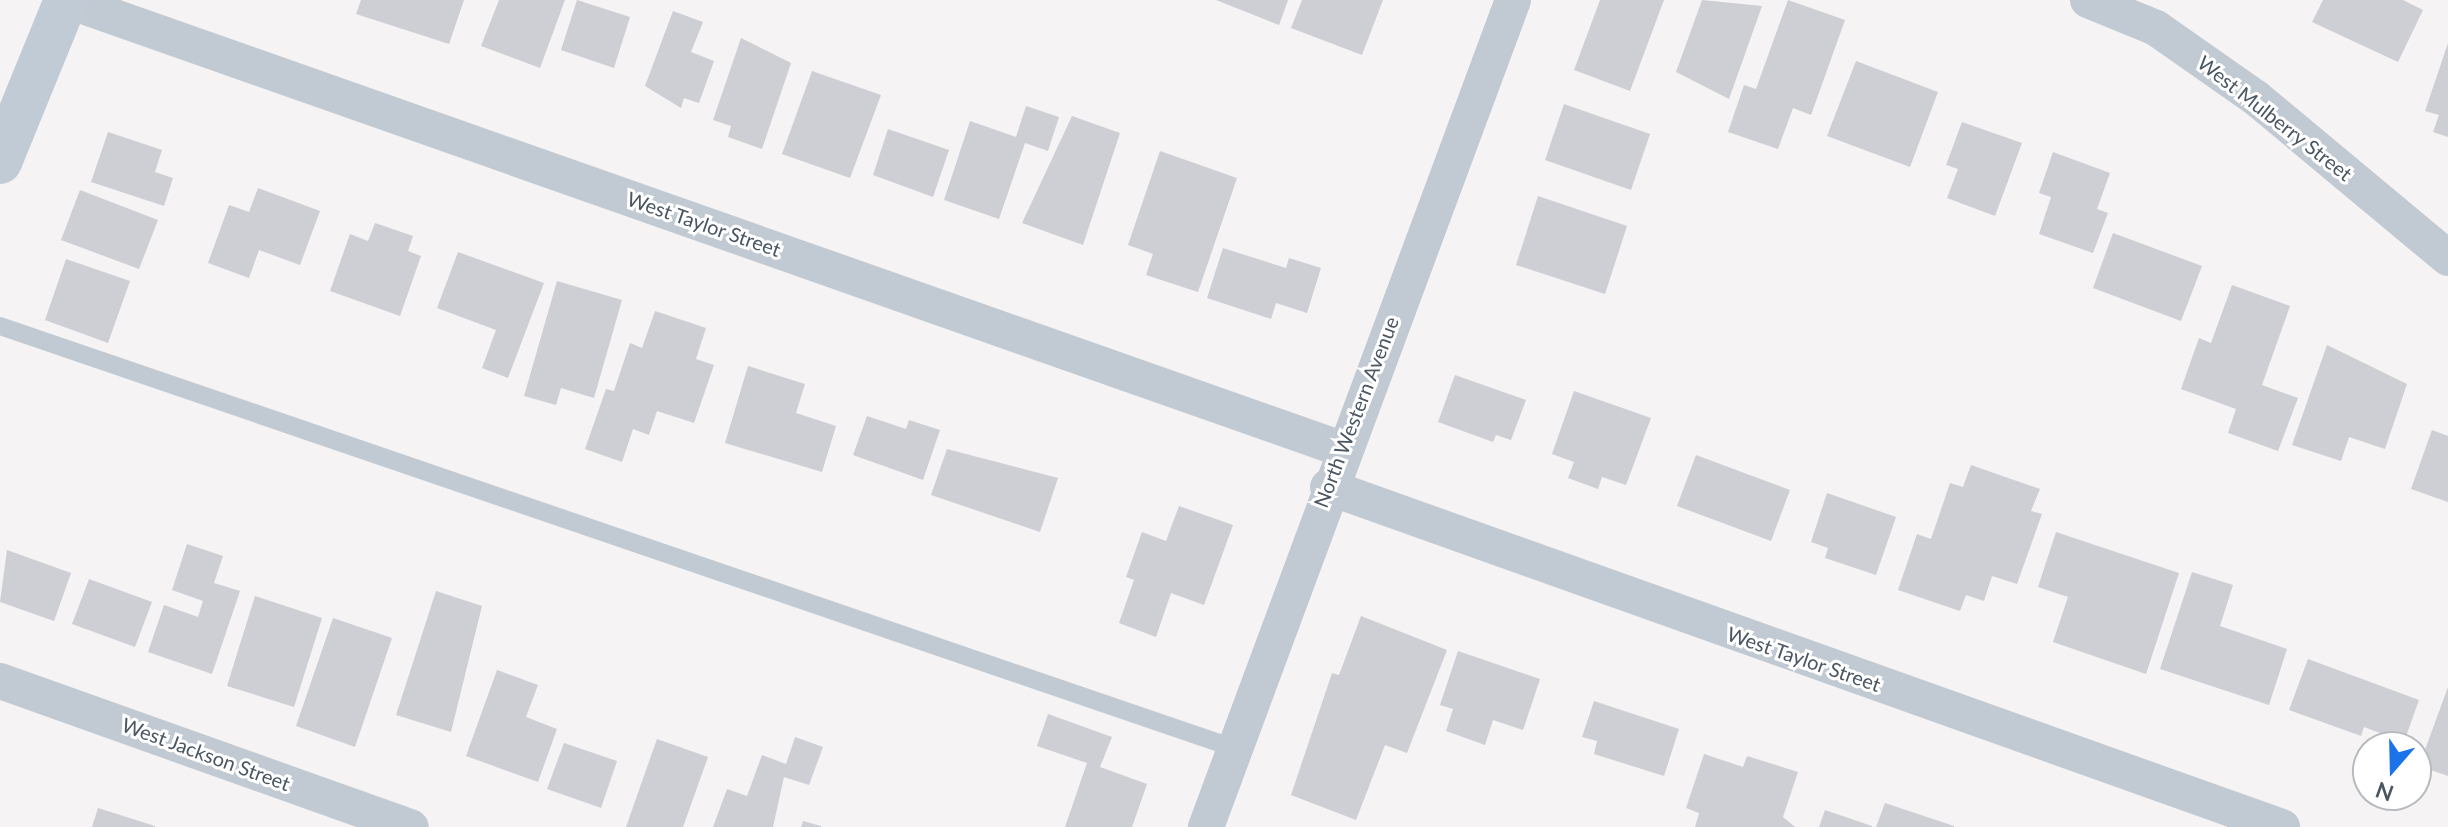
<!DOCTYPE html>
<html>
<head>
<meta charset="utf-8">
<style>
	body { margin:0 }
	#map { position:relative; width:2448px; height:827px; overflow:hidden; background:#f5f3f3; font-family:Lato,sans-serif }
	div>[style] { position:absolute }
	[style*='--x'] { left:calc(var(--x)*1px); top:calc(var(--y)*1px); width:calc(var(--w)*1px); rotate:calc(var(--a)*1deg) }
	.building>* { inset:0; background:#cdcfd5 }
	.lane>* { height:18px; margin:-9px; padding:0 9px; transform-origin:9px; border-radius:9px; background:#c1cad2 }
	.street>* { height:36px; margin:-18px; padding:0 18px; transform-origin:18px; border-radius:18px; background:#c1cad2 }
	.secondary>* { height:44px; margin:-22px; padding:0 22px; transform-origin:22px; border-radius:22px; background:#c1cbd6 }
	span { translate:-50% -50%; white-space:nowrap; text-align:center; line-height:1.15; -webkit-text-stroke:6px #fff; paint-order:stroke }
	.street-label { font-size:20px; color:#4a5661 }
	.north { position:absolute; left:2352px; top:731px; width:80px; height:80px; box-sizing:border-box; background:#fff; border:2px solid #b7bbc0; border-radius:50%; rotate:200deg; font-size:22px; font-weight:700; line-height:32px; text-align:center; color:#4a5661 }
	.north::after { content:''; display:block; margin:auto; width:28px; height:36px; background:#1a73e8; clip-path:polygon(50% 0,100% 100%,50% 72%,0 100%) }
</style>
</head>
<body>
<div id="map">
	<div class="building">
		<div style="clip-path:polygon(361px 0,464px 0,449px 44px,356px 14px)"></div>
		<div style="clip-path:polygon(499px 0,565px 0,540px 68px,481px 46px)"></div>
		<div style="clip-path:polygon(577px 0,630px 17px,614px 68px,561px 50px)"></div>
		<div style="clip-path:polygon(1216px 0,1288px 0,1279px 25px)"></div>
		<div style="clip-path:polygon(1302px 0,1383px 0,1362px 55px,1291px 28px)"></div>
		<div style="clip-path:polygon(1600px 0,1664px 0,1630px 91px,1574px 70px)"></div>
		<div style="clip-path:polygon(1702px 0,1762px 6px,1729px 99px,1676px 72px)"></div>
		<div style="clip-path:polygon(1788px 0,1845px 20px,1811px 115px,1793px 108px,1778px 149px,1728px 132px,1744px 85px,1756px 89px)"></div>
		<div style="clip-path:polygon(2323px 0,2403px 0,2423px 10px,2398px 62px,2312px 22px)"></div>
		<div style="clip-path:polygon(673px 11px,703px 22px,691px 52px,714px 61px,699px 103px,684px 98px,681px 108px,645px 86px)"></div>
		<div style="clip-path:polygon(741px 38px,791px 63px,762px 149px,728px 137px,731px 126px,713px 120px)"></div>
		<div style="clip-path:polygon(2448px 43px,2448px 137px,2433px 132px,2439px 115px,2425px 111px)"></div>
		<div style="clip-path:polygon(1856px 61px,1938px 92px,1910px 167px,1827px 136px)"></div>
		<div style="clip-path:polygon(812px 71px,881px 95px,850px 178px,782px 154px)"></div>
		<div style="clip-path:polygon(1564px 104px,1650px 134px,1631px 190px,1545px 160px)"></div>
		<div style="clip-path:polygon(1026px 106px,1059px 117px,1048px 151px,1025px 143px,999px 219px,944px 200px,970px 121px,1016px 137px)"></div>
		<div style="clip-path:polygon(1072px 116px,1120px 133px,1083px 245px,1022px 223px)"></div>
		<div style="clip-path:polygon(1962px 122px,2022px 143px,1995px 216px,1947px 198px,1958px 169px,1946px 165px)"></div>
		<div style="clip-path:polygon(888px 129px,949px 150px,933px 197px,873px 175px)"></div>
		<div style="clip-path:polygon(108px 132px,162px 150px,155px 172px,173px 178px,164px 206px,91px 182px)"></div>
		<div style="clip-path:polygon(1160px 151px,1237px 178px,1198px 292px,1146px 275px,1153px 254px,1128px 245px)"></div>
		<div style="clip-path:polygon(2053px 152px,2110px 173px,2097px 209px,2108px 213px,2093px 253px,2039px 234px,2051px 197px,2039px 193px)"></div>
		<div style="clip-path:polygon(258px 188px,320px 211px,300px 265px,259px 250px,249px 278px,208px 263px,229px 205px,249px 212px)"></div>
		<div style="clip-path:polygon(80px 190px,158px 220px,139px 269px,61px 240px)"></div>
		<div style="clip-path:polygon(1538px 196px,1627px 226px,1605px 294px,1516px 265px)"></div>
		<div style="clip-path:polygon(375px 223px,413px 236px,408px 251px,421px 256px,400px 316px,330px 291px,350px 234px,368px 241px)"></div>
		<div style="clip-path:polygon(2113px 233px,2202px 266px,2181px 321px,2093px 288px)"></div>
		<div style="clip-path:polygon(1223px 248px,1286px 268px,1289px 258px,1321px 268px,1307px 313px,1276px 303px,1271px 319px,1207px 298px)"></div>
		<div style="clip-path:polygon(458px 252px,544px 283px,508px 378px,482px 368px,496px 330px,437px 308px)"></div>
		<div style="clip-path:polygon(66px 259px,130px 281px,108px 343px,45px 320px)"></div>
		<div style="clip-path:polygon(557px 281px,622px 300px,594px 398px,561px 388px,556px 405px,524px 396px)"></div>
		<div style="clip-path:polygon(2232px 285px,2290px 306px,2262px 385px,2298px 398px,2278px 451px,2228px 433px,2236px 409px,2181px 389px,2199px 338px,2211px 343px)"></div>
		<div style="clip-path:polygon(655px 311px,706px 328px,696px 359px,714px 365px,694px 423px,657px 411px,649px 435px,633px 429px,622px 462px,585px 449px,606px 389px,614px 391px,630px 343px,642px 348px)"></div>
		<div style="clip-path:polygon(2327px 345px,2407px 384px,2385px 449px,2349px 437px,2341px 461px,2292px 445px)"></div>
		<div style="clip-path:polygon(748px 366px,805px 384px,796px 413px,836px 426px,822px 472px,725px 443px)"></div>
		<div style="clip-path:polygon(1455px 375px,1526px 400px,1511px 440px,1496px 435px,1493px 442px,1438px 422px)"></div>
		<div style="clip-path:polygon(1574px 391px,1651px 418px,1626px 485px,1602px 477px,1598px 489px,1568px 478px,1574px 462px,1552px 454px)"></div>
		<div style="clip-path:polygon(867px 416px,906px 429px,909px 420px,940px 430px,923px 480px,853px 455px)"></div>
		<div style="clip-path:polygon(2432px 430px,2448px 436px,2448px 502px,2411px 489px)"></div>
		<div style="clip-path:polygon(947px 449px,1058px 478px,1040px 532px,931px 495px)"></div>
		<div style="clip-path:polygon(1696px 455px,1790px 490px,1771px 541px,1677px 506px)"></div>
		<div style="clip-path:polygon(1971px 465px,2040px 489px,2031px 511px,2042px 514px,2017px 584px,1992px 576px,1984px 601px,1966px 595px,1960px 611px,1898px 590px,1917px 534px,1931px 539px,1950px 483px,1963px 487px)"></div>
		<div style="clip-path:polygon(1827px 493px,1896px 517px,1876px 575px,1825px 558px,1828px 548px,1811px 542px)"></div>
		<div style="clip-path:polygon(1179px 506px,1233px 525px,1204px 605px,1171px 593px,1156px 637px,1119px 623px,1134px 580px,1126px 577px,1142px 532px,1166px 541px)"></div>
		<div style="clip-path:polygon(2056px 532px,2179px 573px,2146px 674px,2053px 642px,2068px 597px,2038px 587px)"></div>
		<div style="clip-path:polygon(187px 544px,223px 556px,214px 583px,240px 591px,212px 674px,148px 652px,164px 605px,198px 617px,203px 601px,172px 590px)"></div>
		<div style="clip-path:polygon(7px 550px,71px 573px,54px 621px,0 602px)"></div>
		<div style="clip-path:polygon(2192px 572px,2233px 585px,2220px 626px,2287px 649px,2269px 705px,2160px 669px)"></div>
		<div style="clip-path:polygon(89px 579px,152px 602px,135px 647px,72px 624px)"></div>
		<div style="clip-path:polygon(436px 591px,482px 606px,451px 732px,396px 715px)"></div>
		<div style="clip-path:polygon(255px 596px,322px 618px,294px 707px,227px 686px)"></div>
		<div style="clip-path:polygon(1361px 616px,1447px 650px,1407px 753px,1385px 745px,1356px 820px,1291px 795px,1332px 673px,1339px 675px)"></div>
		<div style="clip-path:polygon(333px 618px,392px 638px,355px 747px,296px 726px)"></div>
		<div style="clip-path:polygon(1458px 651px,1540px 679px,1523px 730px,1493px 720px,1485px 745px,1446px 731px,1453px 709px,1440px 705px)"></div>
		<div style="clip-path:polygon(2308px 659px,2419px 700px,2404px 742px,2364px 727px,2361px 736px,2289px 710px)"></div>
		<div style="clip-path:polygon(497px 670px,538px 685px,526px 717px,557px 729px,538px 782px,466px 756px)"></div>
		<div style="clip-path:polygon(2448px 687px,2448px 776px,2419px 766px)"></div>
		<div style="clip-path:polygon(1594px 701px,1679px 729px,1664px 776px,1594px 754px,1597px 741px,1582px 737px)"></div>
		<div style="clip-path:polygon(1048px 714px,1112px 737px,1100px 767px,1147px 784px,1132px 827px,1065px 827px,1087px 763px,1037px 746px)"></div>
		<div style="clip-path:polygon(795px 737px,823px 747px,809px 785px,784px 777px,773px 827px,713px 827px,727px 789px,747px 796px,762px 755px,786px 764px)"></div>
		<div style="clip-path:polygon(657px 739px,708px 757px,683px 827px,626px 827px)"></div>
		<div style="clip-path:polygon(564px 743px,617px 761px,601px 808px,547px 789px)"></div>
		<div style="clip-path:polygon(1704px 754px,1743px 767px,1747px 756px,1798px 772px,1783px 817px,1795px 827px,1695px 827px,1699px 813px,1686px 808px)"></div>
		<div style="clip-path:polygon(1885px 803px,1954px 826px,1954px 827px,1876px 827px)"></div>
		<div style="clip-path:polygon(98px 808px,155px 826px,155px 827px,92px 827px)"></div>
		<div style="clip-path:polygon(1825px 810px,1872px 826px,1872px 827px,1819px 827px)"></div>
		<div style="clip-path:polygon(803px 821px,821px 826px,821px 827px,801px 827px)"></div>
	</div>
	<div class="lane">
		<div style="--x:0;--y:326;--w:1304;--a:18.88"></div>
	</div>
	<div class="street">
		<div style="--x:66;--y:0;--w:1353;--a:19.39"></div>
		<div style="--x:2088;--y:0;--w:74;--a:22.4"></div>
		<div style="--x:2156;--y:28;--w:122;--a:35"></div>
		<div style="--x:2256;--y:98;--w:250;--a:39.8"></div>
		<div style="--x:1328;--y:487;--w:1013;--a:19.62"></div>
		<div style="--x:0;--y:681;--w:436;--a:19.6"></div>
		<div style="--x:1206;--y:827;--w:882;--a:-69.63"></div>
	</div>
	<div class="secondary">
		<div style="--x:0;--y:162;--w:175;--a:-67.8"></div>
	</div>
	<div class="street-label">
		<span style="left:2275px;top:118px;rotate:38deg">West Mulberry Street</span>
		<span style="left:704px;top:224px;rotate:19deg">West Taylor Street</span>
		<span style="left:1356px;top:412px;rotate:-69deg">North Western Avenue</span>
		<span style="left:1804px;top:659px;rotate:19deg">West Taylor Street</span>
		<span style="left:206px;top:754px;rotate:20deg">West Jackson Street</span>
	</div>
	<div class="north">N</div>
</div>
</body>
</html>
